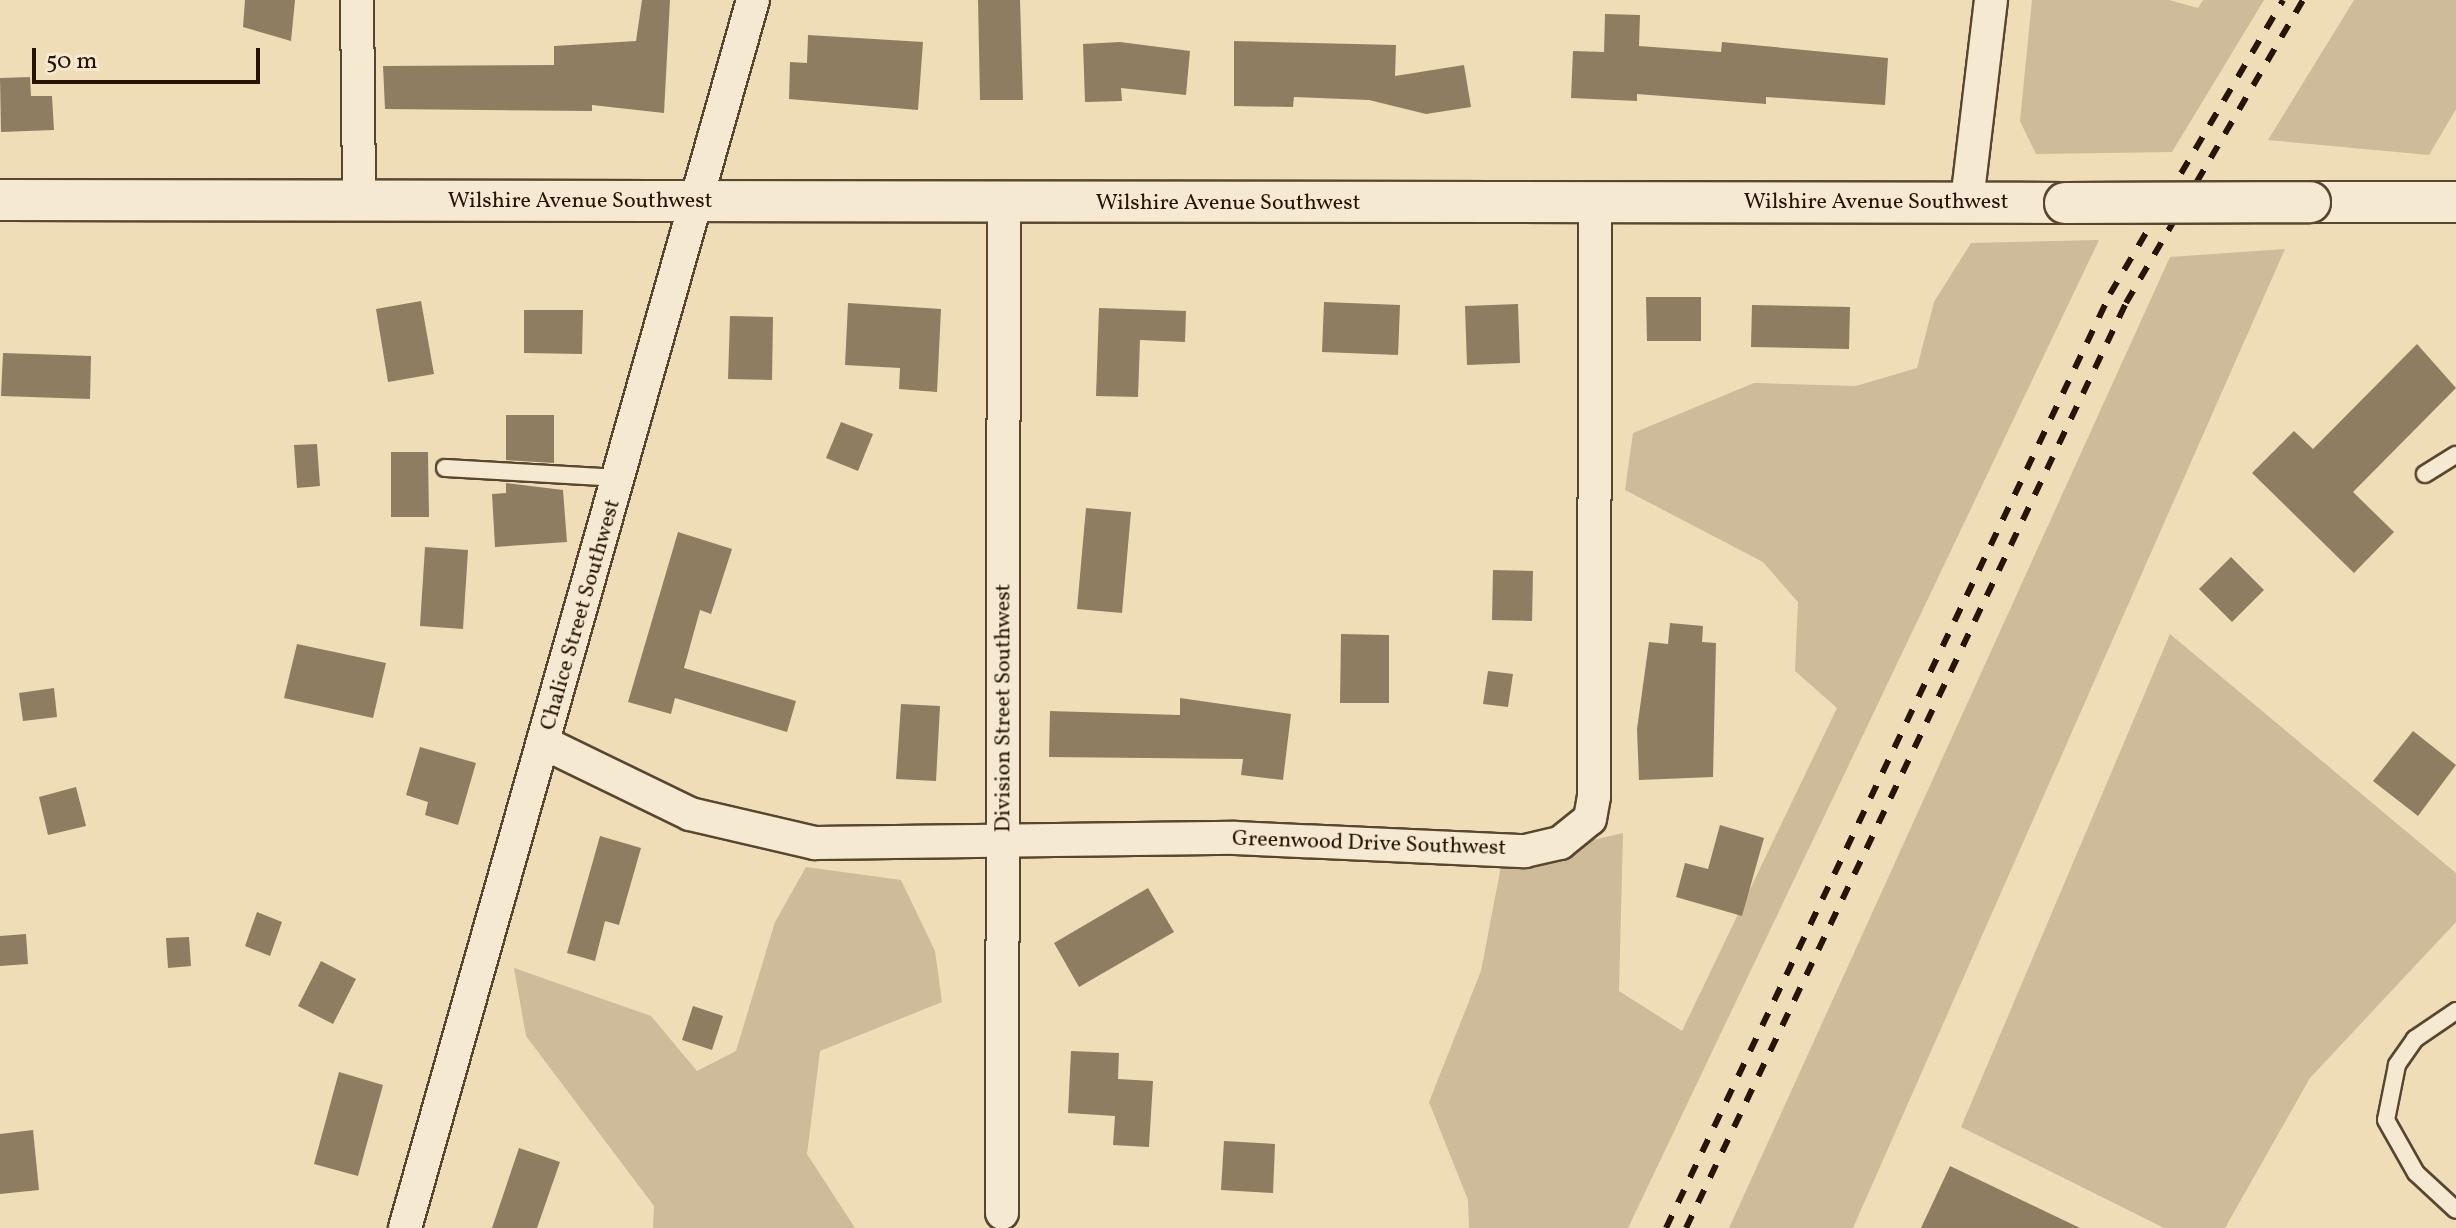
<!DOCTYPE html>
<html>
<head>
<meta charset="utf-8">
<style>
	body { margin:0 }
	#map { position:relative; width:2456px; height:1228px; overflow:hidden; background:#efddb8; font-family:Vollkorn,serif }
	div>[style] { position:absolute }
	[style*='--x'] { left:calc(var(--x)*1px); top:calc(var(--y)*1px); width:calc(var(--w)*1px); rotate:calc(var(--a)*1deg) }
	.green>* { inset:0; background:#cdbb99 }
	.building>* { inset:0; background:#8f7d61 }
	.roads { filter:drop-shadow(2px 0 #594630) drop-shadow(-2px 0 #594630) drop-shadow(0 2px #594630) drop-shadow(0 -2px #594630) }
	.service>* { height:16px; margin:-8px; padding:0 8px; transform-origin:8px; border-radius:8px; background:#f5e9d1 }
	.minor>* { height:32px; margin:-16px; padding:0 16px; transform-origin:16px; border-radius:16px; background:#f5e9d1 }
	.tertiary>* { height:40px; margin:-20px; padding:0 20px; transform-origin:20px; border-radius:20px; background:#f5e9d1 }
	.rail>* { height:6px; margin-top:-3px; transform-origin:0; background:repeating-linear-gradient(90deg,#271403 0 14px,transparent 0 28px) }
	.bridges { filter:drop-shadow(2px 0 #594630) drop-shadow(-2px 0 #594630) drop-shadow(0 2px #594630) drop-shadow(0 -2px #594630) }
	.tertiary-bridge>* { height:40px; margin:-20px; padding:0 20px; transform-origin:20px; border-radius:20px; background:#f5e9d1 }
	span { translate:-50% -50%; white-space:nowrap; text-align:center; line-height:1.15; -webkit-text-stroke:6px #f5e9d1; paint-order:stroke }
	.street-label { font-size:22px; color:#271403 }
	.scale { position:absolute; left:32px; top:48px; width:228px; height:36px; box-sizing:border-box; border:4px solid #271403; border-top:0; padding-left:10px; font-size:24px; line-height:28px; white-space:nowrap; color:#271403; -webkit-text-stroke:6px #f5e9d1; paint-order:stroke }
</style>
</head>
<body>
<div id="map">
	<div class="green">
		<div style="clip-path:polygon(2032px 0,2169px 0,2198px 8px,2203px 0,2264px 0,2172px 152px,2036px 154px,2020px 121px)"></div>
		<div style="clip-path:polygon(2354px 0,2456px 0,2456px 109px,2429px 155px,2268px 140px)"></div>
		<div style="clip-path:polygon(2099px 240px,1628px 1228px,1469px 1228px,1468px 1200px,1429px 1102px,1481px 971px,1502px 861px,1623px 833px,1619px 991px,1682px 1031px,1837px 708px,1795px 671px,1798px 602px,1763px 562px,1625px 490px,1633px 433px,1754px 383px,1856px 386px,1917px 368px,1934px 302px,1971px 243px)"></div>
		<div style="clip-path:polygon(2285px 249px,1853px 1228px,1729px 1228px,2170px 257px)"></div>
		<div style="clip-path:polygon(2170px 634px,2456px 873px,2456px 922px,2310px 1078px,2225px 1228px,2164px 1228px,1961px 1127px)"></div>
		<div style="clip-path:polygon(806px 867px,901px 880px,935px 951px,942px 1002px,820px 1051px,807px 1154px,855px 1228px,653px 1228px,654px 1206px,526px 1036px,514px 968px,651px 1016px,697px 1071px,736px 1051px,775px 922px)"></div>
	</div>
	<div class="building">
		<div style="clip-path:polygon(245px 0,295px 0,291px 41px,243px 27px)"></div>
		<div style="clip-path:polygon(642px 0,670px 0,664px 113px,592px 105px,592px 111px,385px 109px,383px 66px,554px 65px,554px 46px,636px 41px)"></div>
		<div style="clip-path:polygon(978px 0,1020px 0,1023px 100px,980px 100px)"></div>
		<div style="clip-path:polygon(1605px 14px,1640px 15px,1639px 46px,1721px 52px,1722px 42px,1888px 58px,1885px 105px,1766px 97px,1766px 104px,1637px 94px,1637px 101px,1571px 98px,1573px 51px,1604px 52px)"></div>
		<div style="clip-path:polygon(808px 35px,923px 42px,918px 110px,789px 99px,790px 62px,807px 63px)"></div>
		<div style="clip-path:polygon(1234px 41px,1396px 45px,1395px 76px,1464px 65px,1471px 107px,1426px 114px,1369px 100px,1294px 97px,1293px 107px,1234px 106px)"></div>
		<div style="clip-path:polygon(1120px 42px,1190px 51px,1186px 95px,1121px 88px,1122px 101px,1085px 102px,1083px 44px)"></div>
		<div style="clip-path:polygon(30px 77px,31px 96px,52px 96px,54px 130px,1px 132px,0 78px)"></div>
		<div style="clip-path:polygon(1646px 297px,1701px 297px,1701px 341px,1647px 341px)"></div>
		<div style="clip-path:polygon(421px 301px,434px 374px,388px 382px,376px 309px)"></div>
		<div style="clip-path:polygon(1324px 302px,1400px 305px,1398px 355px,1322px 352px)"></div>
		<div style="clip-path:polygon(848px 303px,941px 309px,937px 392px,899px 389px,900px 368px,845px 365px)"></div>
		<div style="clip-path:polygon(1518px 304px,1520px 363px,1467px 365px,1465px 306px)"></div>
		<div style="clip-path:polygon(1752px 305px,1850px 307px,1849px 349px,1751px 347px)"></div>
		<div style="clip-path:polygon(1099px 308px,1186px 311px,1185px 342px,1140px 340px,1138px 397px,1096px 396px)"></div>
		<div style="clip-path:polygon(524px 310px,583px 310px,582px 354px,524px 353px)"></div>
		<div style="clip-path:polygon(730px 316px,773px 317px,772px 380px,728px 379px)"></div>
		<div style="clip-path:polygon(2417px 344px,2456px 388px,2353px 492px,2394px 532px,2354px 573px,2252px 473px,2294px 431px,2313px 449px)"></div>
		<div style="clip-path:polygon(3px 353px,91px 356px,90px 399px,1px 396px)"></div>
		<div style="clip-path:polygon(506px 415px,554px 415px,554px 463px,506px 460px)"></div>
		<div style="clip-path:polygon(841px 422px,873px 434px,858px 471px,826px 458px)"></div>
		<div style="clip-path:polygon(317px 444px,320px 486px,297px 488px,294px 445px)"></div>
		<div style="clip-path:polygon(391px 452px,428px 452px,429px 517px,391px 517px)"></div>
		<div style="clip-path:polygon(506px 483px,563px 490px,567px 542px,495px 547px,492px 494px,506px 493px)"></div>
		<div style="clip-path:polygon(1086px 508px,1131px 512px,1122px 613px,1077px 609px)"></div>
		<div style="clip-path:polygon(678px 532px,732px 549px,711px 614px,700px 610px,684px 668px,796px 701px,787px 732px,675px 698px,671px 714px,628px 702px)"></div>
		<div style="clip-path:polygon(425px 547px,468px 550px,463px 629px,420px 626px)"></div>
		<div style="clip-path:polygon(2231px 557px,2264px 590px,2232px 622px,2199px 589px)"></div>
		<div style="clip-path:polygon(1493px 570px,1533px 571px,1532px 621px,1492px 620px)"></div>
		<div style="clip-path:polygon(1670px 623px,1703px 626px,1702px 642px,1716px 643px,1713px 777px,1639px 780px,1637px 729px,1649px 642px,1668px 644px)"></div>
		<div style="clip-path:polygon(1341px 634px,1389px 635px,1389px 703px,1340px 703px)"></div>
		<div style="clip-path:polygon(297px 644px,386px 663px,373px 718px,284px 698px)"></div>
		<div style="clip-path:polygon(1488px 671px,1513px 674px,1508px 707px,1483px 704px)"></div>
		<div style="clip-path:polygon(54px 688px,57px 717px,23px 721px,19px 693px)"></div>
		<div style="clip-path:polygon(1180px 698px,1291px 714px,1283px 780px,1241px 775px,1243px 759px,1049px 757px,1050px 711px,1180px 715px)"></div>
		<div style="clip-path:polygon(901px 704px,940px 706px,936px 781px,896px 779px)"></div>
		<div style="clip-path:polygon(2413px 731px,2456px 765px,2418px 816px,2373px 781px)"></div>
		<div style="clip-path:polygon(420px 747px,476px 763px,458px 825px,425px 815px,428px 802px,406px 795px)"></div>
		<div style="clip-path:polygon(76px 787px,86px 826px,48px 835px,39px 797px)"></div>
		<div style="clip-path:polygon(1720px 825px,1764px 838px,1742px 916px,1676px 897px,1685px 863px,1708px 869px)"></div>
		<div style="clip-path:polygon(600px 836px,641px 848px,619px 925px,605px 921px,595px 961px,567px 953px)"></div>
		<div style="clip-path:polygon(1148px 888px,1174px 932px,1079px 987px,1054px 943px)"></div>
		<div style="clip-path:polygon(257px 912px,282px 922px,270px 956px,245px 946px)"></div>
		<div style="clip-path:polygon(26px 934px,28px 964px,0 966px,0 936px)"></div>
		<div style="clip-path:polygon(189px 937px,191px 966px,168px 968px,166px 938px)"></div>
		<div style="clip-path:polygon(321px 961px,356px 979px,333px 1024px,298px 1006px)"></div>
		<div style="clip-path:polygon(693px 1006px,723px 1016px,712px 1050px,682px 1040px)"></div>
		<div style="clip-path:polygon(1071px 1051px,1119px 1053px,1118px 1079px,1153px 1081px,1149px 1147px,1113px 1145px,1115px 1116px,1068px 1113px)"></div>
		<div style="clip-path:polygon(339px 1072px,383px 1085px,358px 1176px,314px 1164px)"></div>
		<div style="clip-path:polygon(33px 1130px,39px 1190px,0 1194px,0 1134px)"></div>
		<div style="clip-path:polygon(1224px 1141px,1275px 1144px,1273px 1193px,1221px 1190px)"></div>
		<div style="clip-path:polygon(519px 1148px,560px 1162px,537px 1228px,492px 1228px)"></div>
		<div style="clip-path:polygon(1950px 1166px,2080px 1228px,1921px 1228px)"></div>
	</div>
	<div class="roads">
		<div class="service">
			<div style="--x:445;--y:468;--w:175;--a:3.3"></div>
			<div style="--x:2425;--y:474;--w:36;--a:-32"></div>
			<div style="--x:2456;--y:1011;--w:50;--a:145.7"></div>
			<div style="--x:2415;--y:1039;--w:32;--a:125"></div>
			<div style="--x:2397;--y:1065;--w:56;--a:101.3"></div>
			<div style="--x:2386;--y:1120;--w:61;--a:60.5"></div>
			<div style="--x:2416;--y:1173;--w:54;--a:42.8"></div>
		</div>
		<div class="minor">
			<div style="--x:357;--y:0;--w:201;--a:89.4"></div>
			<div style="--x:1967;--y:201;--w:202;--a:-83.2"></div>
			<div style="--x:544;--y:743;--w:162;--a:25.9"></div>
			<div style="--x:690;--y:814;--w:128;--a:13.1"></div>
			<div style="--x:815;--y:843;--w:420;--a:-0.7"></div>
			<div style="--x:1235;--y:838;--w:290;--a:2.6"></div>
			<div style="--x:1525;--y:851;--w:36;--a:-13"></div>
			<div style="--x:1560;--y:843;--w:38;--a:-39"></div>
			<div style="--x:1590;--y:819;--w:23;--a:-80"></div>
			<div style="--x:1594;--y:796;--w:591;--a:-89.9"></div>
			<div style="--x:1002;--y:1213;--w:1010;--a:-89.89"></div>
			<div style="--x:405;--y:1228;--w:1276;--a:-74.18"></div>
		</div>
		<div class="tertiary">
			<div style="--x:0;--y:200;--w:2065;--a:0.08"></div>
			<div style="--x:2310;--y:202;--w:146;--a:0"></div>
		</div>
	</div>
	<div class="rail">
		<div style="--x:1666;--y:1228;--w:1034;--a:-64.57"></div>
		<div style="--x:2110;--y:294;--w:341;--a:-59.5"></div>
		<div style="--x:1686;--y:1228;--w:1024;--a:-64.56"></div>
		<div style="--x:2126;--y:303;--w:351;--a:-59.7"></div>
	</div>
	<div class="bridges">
		<div class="tertiary-bridge">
			<div style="--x:2065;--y:203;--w:245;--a:-0.2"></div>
		</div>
	</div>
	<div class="street-label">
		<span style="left:580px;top:202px">Wilshire Avenue Southwest</span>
		<span style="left:1876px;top:203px">Wilshire Avenue Southwest</span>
		<span style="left:1228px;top:204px">Wilshire Avenue Southwest</span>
		<span style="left:581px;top:615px;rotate:-74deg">Chalice Street Southwest</span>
		<span style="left:1004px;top:708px;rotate:-90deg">Division Street Southwest</span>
		<span style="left:1369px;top:844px;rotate:2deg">Greenwood Drive Southwest</span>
	</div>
	<div class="scale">50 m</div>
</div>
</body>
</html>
